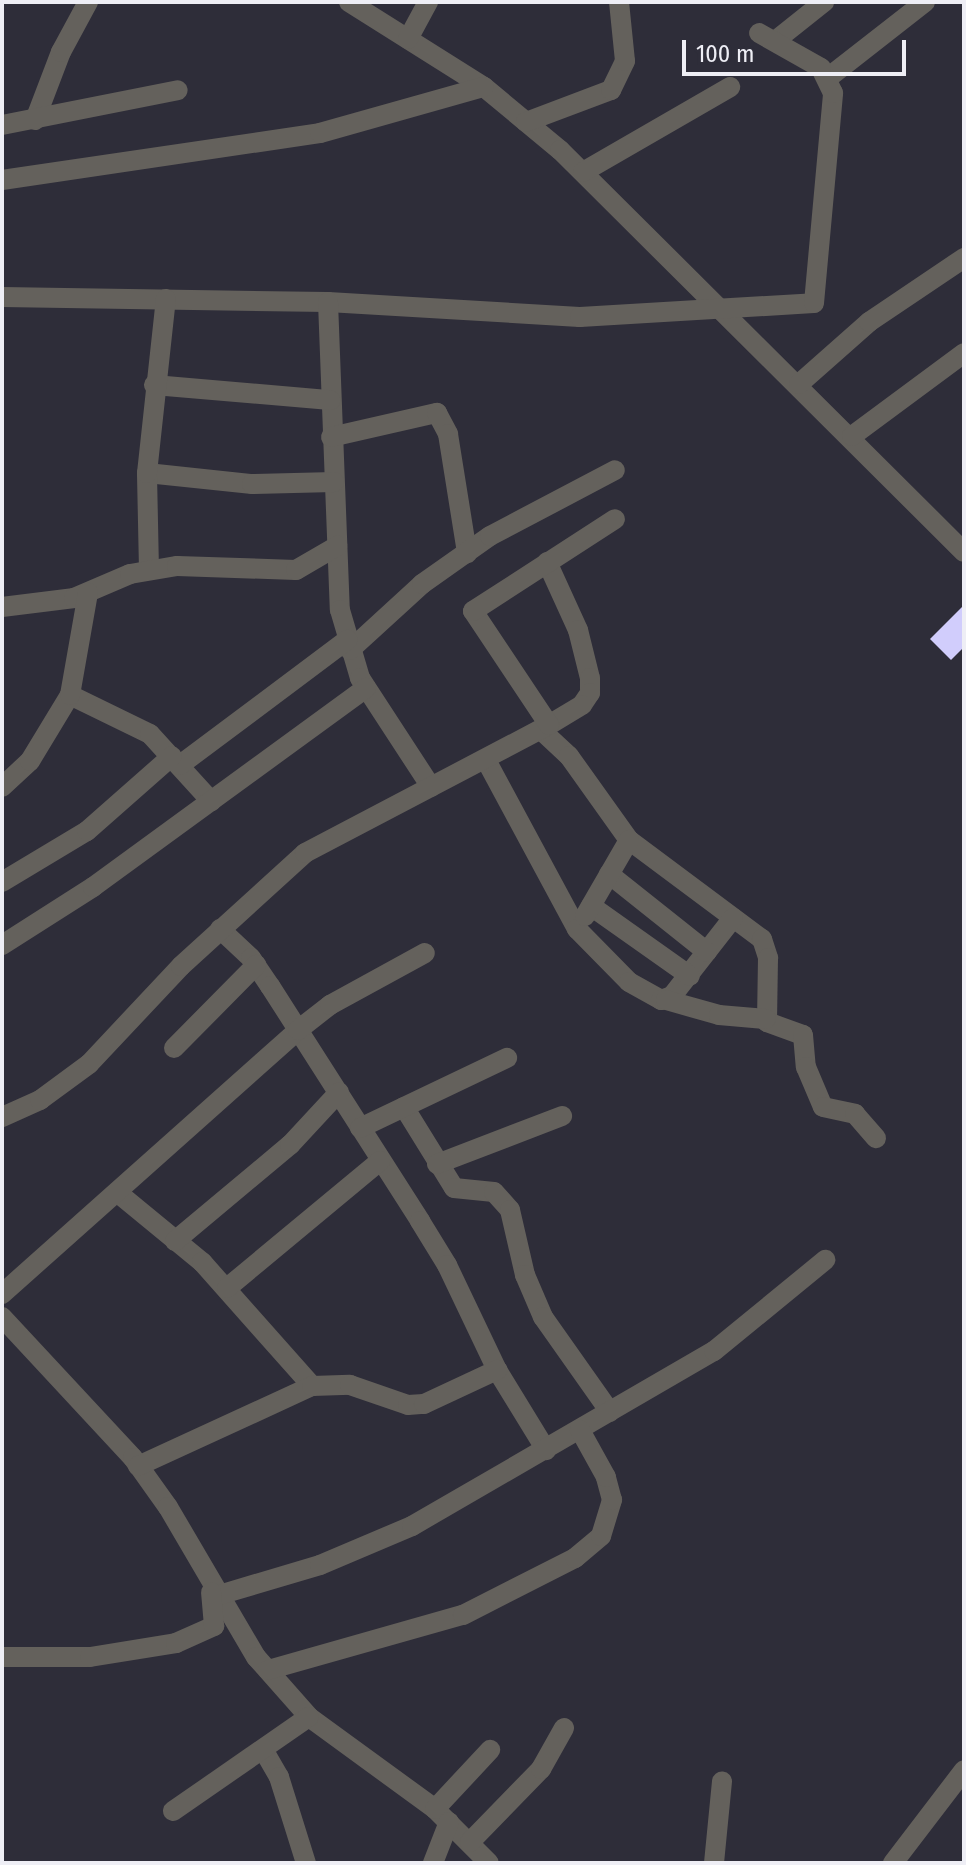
<!DOCTYPE html>
<html>
<head>
<meta charset="utf-8">
<style>
	body { margin:0 }
	#map { position:relative; width:966px; height:1865px; overflow:hidden; background:#2e2d39; font-family:"Fira Sans Condensed",sans-serif }
	div>[style] { position:absolute }
	[style*='--x'] { left:calc(var(--x)*1px); top:calc(var(--y)*1px); width:calc(var(--w)*1px); rotate:calc(var(--a)*1deg) }
	.building>* { inset:0; background:#d1cdfc }
	.minor>* { height:20px; margin:-10px; padding:0 10px; transform-origin:10px; border-radius:10px; background:#64615c }
	span { translate:-50% -50%; white-space:nowrap; text-align:center; line-height:1.15; -webkit-text-stroke:8px #2e2d39; paint-order:stroke }
	.frame { position:absolute; inset:0; border:4px solid #eeeef5; pointer-events:none }
	.scale { position:absolute; left:682px; top:40px; width:224px; height:36px; box-sizing:border-box; border:4px solid #eeeef5; border-top:0; padding-left:10px; font-size:24px; line-height:28px; white-space:nowrap; color:#eeeef5; -webkit-text-stroke:6px #2e2d39; paint-order:stroke }
</style>
</head>
<body>
<div id="map">
	<div class="building">
		<div style="clip-path:polygon(964px 605px,964px 647px,951px 660px,930px 639px)"></div>
	</div>
	<div class="minor">
		<div style="--x:349;--y:2;--w:160;--a:32.2"></div>
		<div style="--x:484;--y:87;--w:99;--a:39.7"></div>
		<div style="--x:560;--y:150;--w:570;--a:44.86"></div>
		<div style="--x:408;--y:39;--w:42;--a:-61.6"></div>
		<div style="--x:775;--y:41;--w:63;--a:-38.5"></div>
		<div style="--x:829;--y:77;--w:122;--a:-38"></div>
		<div style="--x:35;--y:120;--w:73;--a:-69.1"></div>
		<div style="--x:61;--y:52;--w:57;--a:-61.6"></div>
		<div style="--x:526;--y:122;--w:91;--a:-20.6"></div>
		<div style="--x:611;--y:90;--w:32;--a:-64"></div>
		<div style="--x:625;--y:61;--w:59;--a:-95.8"></div>
		<div style="--x:2;--y:125;--w:179;--a:-11.2"></div>
		<div style="--x:583;--y:172;--w:170;--a:-30"></div>
		<div style="--x:2;--y:180;--w:321;--a:-8.4"></div>
		<div style="--x:320;--y:133;--w:170;--a:-15.7"></div>
		<div style="--x:2;--y:297;--w:326;--a:0.9"></div>
		<div style="--x:328;--y:302;--w:252;--a:3.4"></div>
		<div style="--x:580;--y:317;--w:234;--a:-3.4"></div>
		<div style="--x:814;--y:303;--w:211;--a:-84.8"></div>
		<div style="--x:833;--y:93;--w:28;--a:-116"></div>
		<div style="--x:821;--y:68;--w:71;--a:-150.6"></div>
		<div style="--x:328;--y:302;--w:308;--a:87.8"></div>
		<div style="--x:340;--y:610;--w:71;--a:73.6"></div>
		<div style="--x:360;--y:678;--w:130;--a:56.9"></div>
		<div style="--x:799;--y:384;--w:94;--a:-41.5"></div>
		<div style="--x:869;--y:322;--w:115;--a:-34"></div>
		<div style="--x:154;--y:385;--w:177;--a:4.9"></div>
		<div style="--x:852;--y:436;--w:139;--a:-36.5"></div>
		<div style="--x:331;--y:437;--w:109;--a:-12.8"></div>
		<div style="--x:437;--y:413;--w:24;--a:62"></div>
		<div style="--x:448;--y:434;--w:121;--a:80.9"></div>
		<div style="--x:147;--y:473;--w:106;--a:6"></div>
		<div style="--x:252;--y:484;--w:82;--a:-1.4"></div>
		<div style="--x:547;--y:562;--w:75;--a:65.5"></div>
		<div style="--x:578;--y:630;--w:49;--a:76"></div>
		<div style="--x:590;--y:678;--w:15;--a:90"></div>
		<div style="--x:590;--y:693;--w:14;--a:124"></div>
		<div style="--x:582;--y:705;--w:39;--a:149"></div>
		<div style="--x:149;--y:570;--w:97;--a:-91.2"></div>
		<div style="--x:147;--y:473;--w:175;--a:-83.8"></div>
		<div style="--x:2;--y:607;--w:73;--a:-7.1"></div>
		<div style="--x:74;--y:598;--w:61;--a:-23.2"></div>
		<div style="--x:130;--y:574;--w:48;--a:-9.7"></div>
		<div style="--x:177;--y:566;--w:119;--a:1.9"></div>
		<div style="--x:296;--y:570;--w:48;--a:-30.3"></div>
		<div style="--x:350;--y:650;--w:98;--a:-42.5"></div>
		<div style="--x:422;--y:584;--w:83;--a:-35.2"></div>
		<div style="--x:490;--y:536;--w:141;--a:-27.8"></div>
		<div style="--x:70;--y:695;--w:89;--a:26"></div>
		<div style="--x:150;--y:734;--w:91;--a:47.7"></div>
		<div style="--x:541;--y:730;--w:38;--a:43"></div>
		<div style="--x:569;--y:756;--w:103;--a:54.5"></div>
		<div style="--x:629;--y:840;--w:166;--a:36.7"></div>
		<div style="--x:762;--y:939;--w:20;--a:72"></div>
		<div style="--x:768;--y:958;--w:64;--a:90.9"></div>
		<div style="--x:767;--y:1022;--w:38;--a:20"></div>
		<div style="--x:803;--y:1035;--w:32;--a:85"></div>
		<div style="--x:806;--y:1067;--w:43;--a:67"></div>
		<div style="--x:823;--y:1107;--w:33;--a:12"></div>
		<div style="--x:855;--y:1114;--w:32;--a:49"></div>
		<div style="--x:486;--y:760;--w:192;--a:61.7"></div>
		<div style="--x:577;--y:929;--w:74;--a:45.5"></div>
		<div style="--x:629;--y:982;--w:37;--a:29"></div>
		<div style="--x:661;--y:1000;--w:12;--a:-20"></div>
		<div style="--x:672;--y:996;--w:99;--a:-52"></div>
		<div style="--x:180;--y:765;--w:209;--a:-36.8"></div>
		<div style="--x:2;--y:787;--w:38;--a:-43"></div>
		<div style="--x:30;--y:761;--w:77;--a:-58.8"></div>
		<div style="--x:70;--y:695;--w:104;--a:-80"></div>
		<div style="--x:609;--y:874;--w:125;--a:38.5"></div>
		<div style="--x:2;--y:882;--w:99;--a:-31"></div>
		<div style="--x:87;--y:831;--w:113;--a:-41.4"></div>
		<div style="--x:591;--y:906;--w:121;--a:35.3"></div>
		<div style="--x:585;--y:916;--w:88;--a:-59.9"></div>
		<div style="--x:220;--y:929;--w:42;--a:43.1"></div>
		<div style="--x:251;--y:958;--w:34;--a:56"></div>
		<div style="--x:270;--y:986;--w:279;--a:57.4"></div>
		<div style="--x:420;--y:1221;--w:52;--a:58.5"></div>
		<div style="--x:447;--y:1265;--w:116;--a:64.5"></div>
		<div style="--x:497;--y:1370;--w:94;--a:58.5"></div>
		<div style="--x:2;--y:945;--w:108;--a:-32.5"></div>
		<div style="--x:93;--y:887;--w:338;--a:-36.1"></div>
		<div style="--x:666;--y:1000;--w:55;--a:15.8"></div>
		<div style="--x:719;--y:1015;--w:47;--a:4.9"></div>
		<div style="--x:174;--y:1048;--w:117;--a:-45.3"></div>
		<div style="--x:404;--y:1107;--w:95;--a:58.3"></div>
		<div style="--x:454;--y:1188;--w:40;--a:5.7"></div>
		<div style="--x:494;--y:1192;--w:24;--a:48"></div>
		<div style="--x:510;--y:1210;--w:67;--a:77"></div>
		<div style="--x:525;--y:1275;--w:46;--a:66.8"></div>
		<div style="--x:543;--y:1317;--w:116;--a:54.8"></div>
		<div style="--x:2;--y:1117;--w:42;--a:-24.1"></div>
		<div style="--x:40;--y:1100;--w:61;--a:-36.3"></div>
		<div style="--x:89;--y:1064;--w:134;--a:-46.8"></div>
		<div style="--x:181;--y:966;--w:168;--a:-42.3"></div>
		<div style="--x:305;--y:853;--w:276;--a:-27.7"></div>
		<div style="--x:549;--y:725;--w:137;--a:-123.7"></div>
		<div style="--x:473;--y:611;--w:169;--a:-32.9"></div>
		<div style="--x:360;--y:1128;--w:163;--a:-25.5"></div>
		<div style="--x:437;--y:1164;--w:134;--a:-21"></div>
		<div style="--x:118;--y:1193;--w:109;--a:39.4"></div>
		<div style="--x:202;--y:1262;--w:166;--a:48.4"></div>
		<div style="--x:175;--y:1241;--w:150;--a:-39.9"></div>
		<div style="--x:290;--y:1145;--w:72;--a:-47.2"></div>
		<div style="--x:227;--y:1288;--w:199;--a:-39.7"></div>
		<div style="--x:2;--y:1294;--w:397;--a:-41.7"></div>
		<div style="--x:298;--y:1030;--w:41;--a:-38"></div>
		<div style="--x:330;--y:1005;--w:108;--a:-28.7"></div>
		<div style="--x:2;--y:1317;--w:192;--a:47.1"></div>
		<div style="--x:133;--y:1458;--w:60;--a:54.5"></div>
		<div style="--x:168;--y:1507;--w:174;--a:59.6"></div>
		<div style="--x:256;--y:1657;--w:80;--a:48.5"></div>
		<div style="--x:309;--y:1717;--w:156;--a:36.1"></div>
		<div style="--x:435;--y:1809;--w:76;--a:45"></div>
		<div style="--x:138;--y:1466;--w:192;--a:-24.7"></div>
		<div style="--x:312;--y:1386;--w:38;--a:-2"></div>
		<div style="--x:350;--y:1385;--w:61;--a:19"></div>
		<div style="--x:408;--y:1405;--w:16;--a:-4"></div>
		<div style="--x:424;--y:1404;--w:81;--a:-25"></div>
		<div style="--x:219;--y:1595;--w:105;--a:-16.5"></div>
		<div style="--x:320;--y:1565;--w:100;--a:-23"></div>
		<div style="--x:412;--y:1526;--w:349;--a:-30.1"></div>
		<div style="--x:714;--y:1351;--w:144;--a:-39.3"></div>
		<div style="--x:2;--y:1657;--w:88;--a:0"></div>
		<div style="--x:90;--y:1657;--w:87;--a:-9.2"></div>
		<div style="--x:176;--y:1643;--w:42;--a:-24.1"></div>
		<div style="--x:214;--y:1626;--w:34;--a:-95"></div>
		<div style="--x:268;--y:1670;--w:203;--a:-15.8"></div>
		<div style="--x:463;--y:1615;--w:126;--a:-27"></div>
		<div style="--x:575;--y:1558;--w:34;--a:-40"></div>
		<div style="--x:601;--y:1536;--w:38;--a:-73"></div>
		<div style="--x:612;--y:1500;--w:24;--a:-105"></div>
		<div style="--x:606;--y:1477;--w:54;--a:-119"></div>
		<div style="--x:264;--y:1751;--w:30;--a:60"></div>
		<div style="--x:279;--y:1777;--w:90;--a:72.6"></div>
		<div style="--x:435;--y:1809;--w:81;--a:-47"></div>
		<div style="--x:173;--y:1811;--w:165;--a:-34.7"></div>
		<div style="--x:470;--y:1842;--w:102;--a:-45.8"></div>
		<div style="--x:541;--y:1769;--w:47;--a:-60.7"></div>
		<div style="--x:433;--y:1863;--w:44;--a:-68.7"></div>
		<div style="--x:714;--y:1863;--w:82;--a:-84.4"></div>
		<div style="--x:893;--y:1863;--w:117;--a:-52.6"></div>
	</div>
	<div class="frame"></div>
	<div class="scale">100 m</div>
</div>
</body>
</html>
